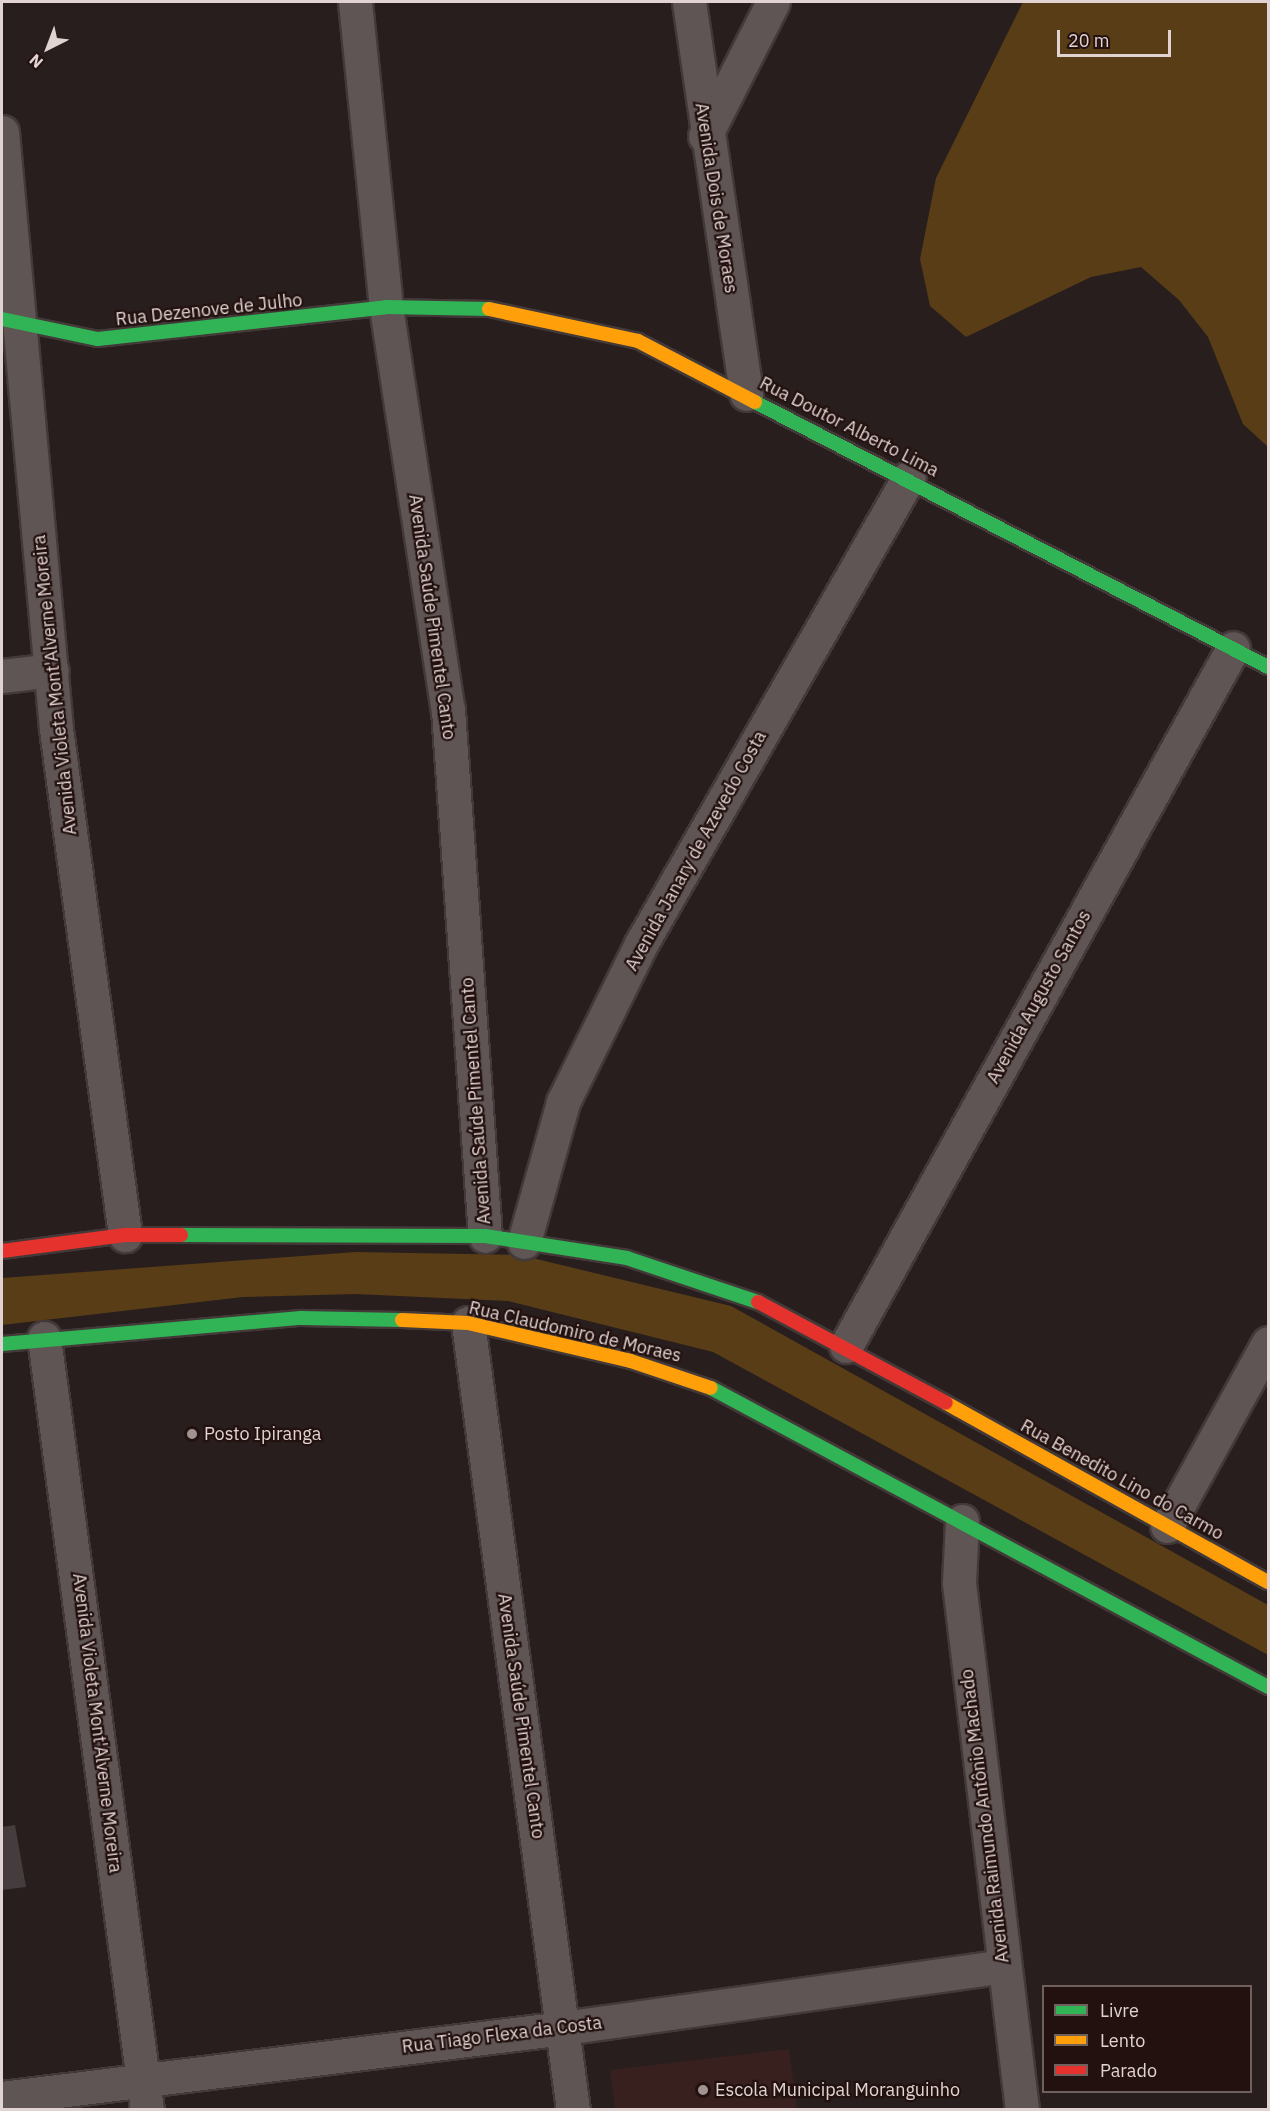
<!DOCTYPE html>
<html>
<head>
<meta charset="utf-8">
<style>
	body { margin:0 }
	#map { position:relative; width:1270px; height:2111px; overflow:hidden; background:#281e1d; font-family:"IBM Plex Sans",sans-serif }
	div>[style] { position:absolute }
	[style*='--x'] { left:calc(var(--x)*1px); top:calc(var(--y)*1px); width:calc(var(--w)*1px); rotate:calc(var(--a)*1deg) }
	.built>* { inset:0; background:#37201e }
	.green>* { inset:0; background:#583d16 }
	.building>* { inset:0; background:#443c3d }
	.roads { filter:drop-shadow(2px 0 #423938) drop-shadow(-2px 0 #423938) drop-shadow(0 2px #423938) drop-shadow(0 -2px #423938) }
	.street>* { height:33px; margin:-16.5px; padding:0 16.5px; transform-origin:16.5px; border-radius:16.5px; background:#5e5554 }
	.fast>* { height:14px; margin:-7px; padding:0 7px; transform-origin:7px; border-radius:7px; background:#30b455 }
	.slow>* { height:14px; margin:-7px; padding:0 7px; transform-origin:7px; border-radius:7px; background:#ff9f0a }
	.jam>* { height:14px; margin:-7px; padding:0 7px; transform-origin:7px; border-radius:7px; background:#e5322d }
	.dots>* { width:16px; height:16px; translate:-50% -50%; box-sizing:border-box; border:3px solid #23110f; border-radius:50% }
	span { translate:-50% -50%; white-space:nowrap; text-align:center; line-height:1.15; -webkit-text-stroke:4.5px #23110f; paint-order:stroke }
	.street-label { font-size:18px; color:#e0d3d1 }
	.poi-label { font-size:18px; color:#e0d3d1 }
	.left { translate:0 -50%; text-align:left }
	.frame { position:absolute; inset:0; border:3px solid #e0d3d1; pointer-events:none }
	.legend { position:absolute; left:1042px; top:1985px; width:210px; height:108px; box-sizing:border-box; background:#23110f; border:2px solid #6f5f5d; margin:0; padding:8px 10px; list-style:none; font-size:18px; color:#e0d3d1 }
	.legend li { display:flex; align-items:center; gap:12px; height:30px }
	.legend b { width:30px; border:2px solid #6f5f5d }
	.north { position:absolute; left:18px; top:18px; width:60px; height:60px; -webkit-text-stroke:4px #23110f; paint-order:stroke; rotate:222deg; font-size:16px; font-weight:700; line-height:24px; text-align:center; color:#e0d3d1 }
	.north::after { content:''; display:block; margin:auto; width:21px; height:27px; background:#e0d3d1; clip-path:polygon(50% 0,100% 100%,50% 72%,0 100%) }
	.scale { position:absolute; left:1057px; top:30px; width:114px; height:27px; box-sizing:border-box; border:3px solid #e0d3d1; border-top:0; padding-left:8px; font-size:18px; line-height:21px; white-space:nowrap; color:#e0d3d1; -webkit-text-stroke:4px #23110f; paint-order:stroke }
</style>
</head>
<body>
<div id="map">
	<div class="built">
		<div style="clip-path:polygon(789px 2049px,797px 2109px,615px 2109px,610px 2070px)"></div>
	</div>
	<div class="green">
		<div style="clip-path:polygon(1023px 2px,1268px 2px,1268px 447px,1243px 424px,1208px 337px,1179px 300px,1141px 267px,1091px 277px,966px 337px,930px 306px,920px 259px,936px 178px)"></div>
		<div style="clip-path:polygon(356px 1252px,520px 1255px,731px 1306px,1268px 1605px,1268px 1655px,713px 1352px,508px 1301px,355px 1294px,243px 1297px,2px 1325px,2px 1278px)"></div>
	</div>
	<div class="building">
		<div style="clip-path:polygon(15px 1825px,26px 1887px,2px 1890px,2px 1827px)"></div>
	</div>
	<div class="roads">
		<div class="street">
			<div style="--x:355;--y:2;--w:307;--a:84.2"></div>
			<div style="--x:386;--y:307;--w:408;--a:81.3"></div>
			<div style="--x:448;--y:710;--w:527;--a:85.98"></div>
			<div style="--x:689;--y:2;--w:396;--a:81.7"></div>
			<div style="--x:2;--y:132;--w:599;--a:84.83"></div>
			<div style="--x:56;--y:729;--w:511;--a:82.23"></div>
			<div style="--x:705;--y:136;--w:150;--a:-63.1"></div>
			<div style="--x:2;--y:676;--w:50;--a:-6.8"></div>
			<div style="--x:524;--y:1242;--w:145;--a:-74.4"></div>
			<div style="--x:563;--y:1102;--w:176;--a:-63.7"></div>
			<div style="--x:641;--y:944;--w:538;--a:-60.15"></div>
			<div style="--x:468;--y:1323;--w:794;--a:82.4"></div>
			<div style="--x:44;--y:1338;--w:779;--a:82.4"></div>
			<div style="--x:846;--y:1346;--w:798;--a:-60.99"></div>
			<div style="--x:962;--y:1521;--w:62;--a:92.8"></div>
			<div style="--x:959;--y:1583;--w:531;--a:83.18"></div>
			<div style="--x:1167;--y:1526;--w:209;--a:-61.1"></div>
			<div style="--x:2;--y:2098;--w:565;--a:-7.11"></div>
			<div style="--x:563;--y:2028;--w:443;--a:-8"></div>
		</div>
		<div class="fast">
			<div style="--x:2;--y:319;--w:98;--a:11.8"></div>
			<div style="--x:98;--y:339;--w:290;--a:-6.3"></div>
			<div style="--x:386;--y:307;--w:103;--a:1.1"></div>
			<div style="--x:755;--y:402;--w:577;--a:27.32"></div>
			<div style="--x:181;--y:1235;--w:304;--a:0.2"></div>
			<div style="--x:485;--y:1236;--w:144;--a:8.8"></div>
			<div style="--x:627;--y:1258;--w:138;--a:18.6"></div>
			<div style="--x:2;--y:1344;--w:300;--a:-5"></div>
			<div style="--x:301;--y:1318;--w:101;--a:1.1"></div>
			<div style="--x:711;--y:1388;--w:632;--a:28.23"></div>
		</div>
		<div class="slow">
			<div style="--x:489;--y:309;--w:152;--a:12.1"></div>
			<div style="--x:638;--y:341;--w:132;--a:27.5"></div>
			<div style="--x:402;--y:1320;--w:66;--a:2.6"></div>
			<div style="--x:468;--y:1323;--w:167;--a:13.1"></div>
			<div style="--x:631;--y:1361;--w:84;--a:18.6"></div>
			<div style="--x:946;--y:1403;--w:368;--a:29.1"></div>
		</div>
		<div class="jam">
			<div style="--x:2;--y:1251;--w:124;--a:-7.4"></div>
			<div style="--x:125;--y:1235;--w:56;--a:0"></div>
			<div style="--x:758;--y:1302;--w:213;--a:28.2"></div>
		</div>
	</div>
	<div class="dots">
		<div style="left:192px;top:1434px;background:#a09492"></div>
		<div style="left:703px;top:2090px;background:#a09492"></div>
	</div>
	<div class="street-label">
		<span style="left:716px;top:198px;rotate:81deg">Avenida Dois de Moraes</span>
		<span style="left:209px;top:310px;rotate:-6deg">Rua Dezenove de Julho</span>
		<span style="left:849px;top:427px;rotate:27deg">Rua Doutor Alberto Lima</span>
		<span style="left:432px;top:617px;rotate:82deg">Avenida Saúde Pimentel Canto</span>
		<span style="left:55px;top:685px;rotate:-96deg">Avenida Violeta Mont'Alverne Moreira</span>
		<span style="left:696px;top:851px;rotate:-61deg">Avenida Janary de Azevedo Costa</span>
		<span style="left:1039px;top:997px;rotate:-61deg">Avenida Augusto Santos</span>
		<span style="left:476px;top:1101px;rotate:-94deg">Avenida Saúde Pimentel Canto</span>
		<span style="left:575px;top:1332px;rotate:13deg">Rua Claudomiro de Moraes</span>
		<span style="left:1122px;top:1480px;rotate:29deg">Rua Benedito Lino do Carmo</span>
		<span style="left:521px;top:1716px;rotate:82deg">Avenida Saúde Pimentel Canto</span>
		<span style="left:97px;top:1723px;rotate:83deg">Avenida Violeta Mont'Alverne Moreira</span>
		<span style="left:985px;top:1816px;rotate:-97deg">Avenida Raimundo Antônio Machado</span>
		<span style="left:502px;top:2035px;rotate:-7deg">Rua Tiago Flexa da Costa</span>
	</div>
	<div class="poi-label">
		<span class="left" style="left:204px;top:1434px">Posto Ipiranga</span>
		<span class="left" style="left:715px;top:2090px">Escola Municipal Moranguinho</span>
	</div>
	<div class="frame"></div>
	<ul class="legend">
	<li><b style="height:8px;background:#30b455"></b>Livre</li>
	<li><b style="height:8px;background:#ff9f0a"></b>Lento</li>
	<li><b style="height:8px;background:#e5322d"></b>Parado</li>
	</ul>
	<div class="north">N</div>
	<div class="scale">20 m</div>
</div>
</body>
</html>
